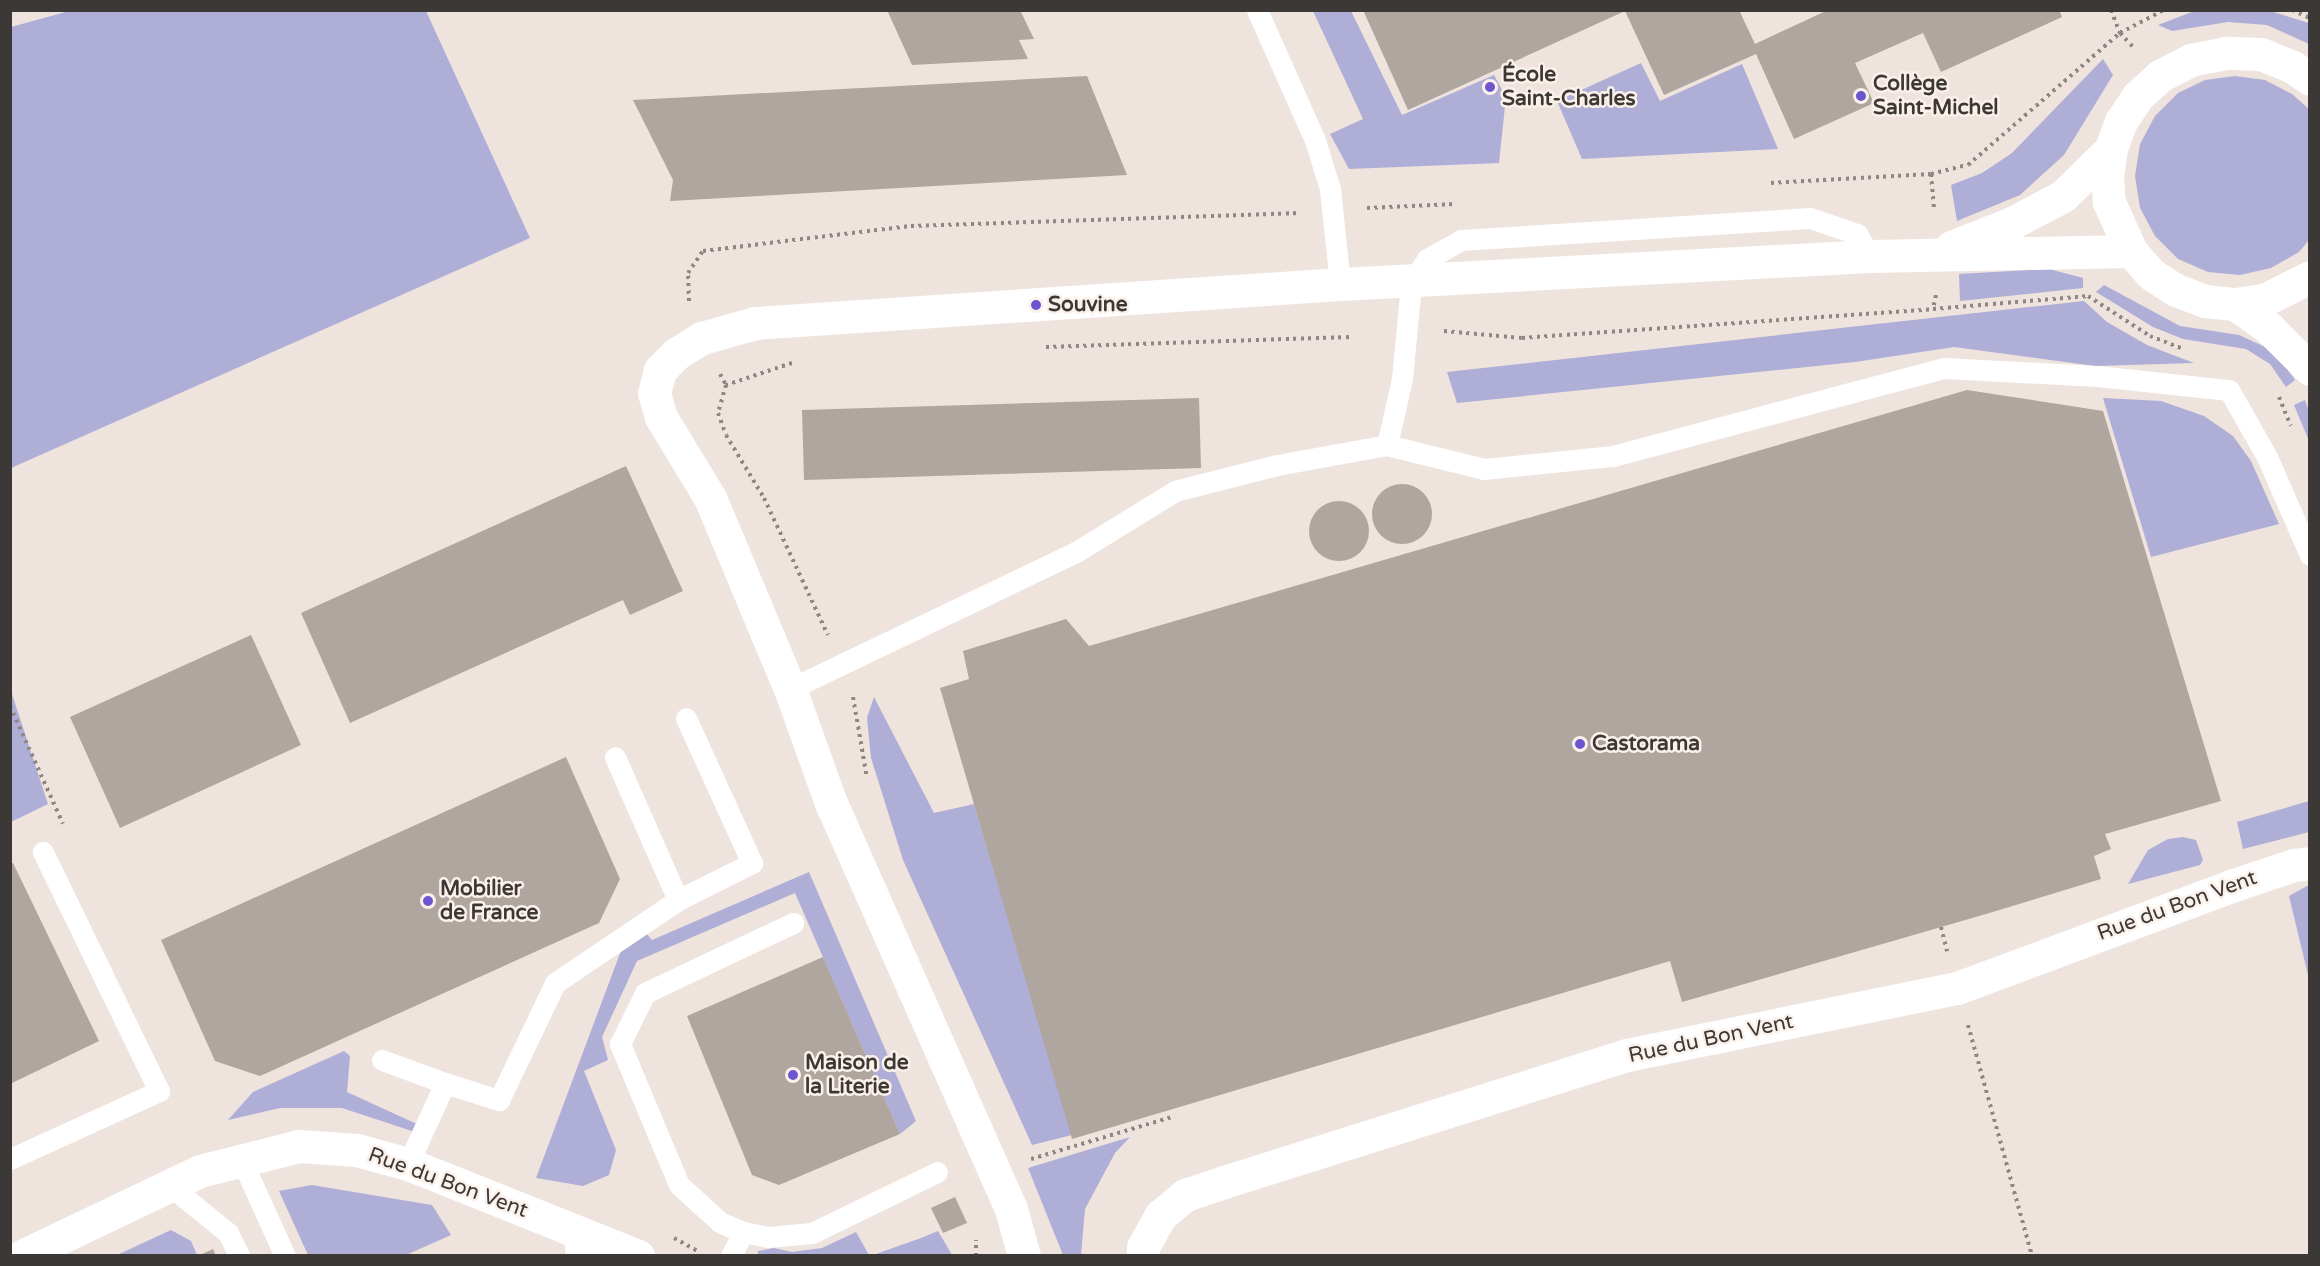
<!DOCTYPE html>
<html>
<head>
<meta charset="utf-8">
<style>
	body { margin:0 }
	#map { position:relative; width:2320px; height:1266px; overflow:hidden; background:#eee3dd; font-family:"Varela Round",sans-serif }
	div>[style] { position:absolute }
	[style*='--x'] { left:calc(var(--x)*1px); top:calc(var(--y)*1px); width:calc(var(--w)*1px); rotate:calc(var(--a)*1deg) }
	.green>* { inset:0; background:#afaed7 }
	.building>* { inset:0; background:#afa6a0 }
	.round { border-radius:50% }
	.path>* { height:4px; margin-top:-2px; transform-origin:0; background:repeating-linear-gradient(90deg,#8e8783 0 3px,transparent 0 7.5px) }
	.lane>* { height:21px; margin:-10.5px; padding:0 10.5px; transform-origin:10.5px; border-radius:10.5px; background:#fff }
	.street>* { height:33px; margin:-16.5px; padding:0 16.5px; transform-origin:16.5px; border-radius:16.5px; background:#fff }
	.secondary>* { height:33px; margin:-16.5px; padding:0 16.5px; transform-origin:16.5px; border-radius:16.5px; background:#fff }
	.dots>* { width:16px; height:16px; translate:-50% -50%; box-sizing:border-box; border:3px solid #fbf1ea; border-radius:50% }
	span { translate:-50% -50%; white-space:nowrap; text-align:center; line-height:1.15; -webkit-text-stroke:5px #fbf1ea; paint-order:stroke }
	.poi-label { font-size:21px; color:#3c3836; font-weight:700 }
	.left { translate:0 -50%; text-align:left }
	.street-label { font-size:21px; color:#3c3836 }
	.frame { position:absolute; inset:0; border:12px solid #3c3836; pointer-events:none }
</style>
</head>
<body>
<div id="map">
	<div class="green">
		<div style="clip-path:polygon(73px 10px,426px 11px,530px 238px,11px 468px,11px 27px)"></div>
		<div style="clip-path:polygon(2197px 10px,2270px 11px,2309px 23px,2309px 44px,2267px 25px,2228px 22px,2172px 31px,2158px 25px)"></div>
		<div style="clip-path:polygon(1313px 11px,1351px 11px,1402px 115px,1494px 75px,1506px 97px,1499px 163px,1349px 169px,1330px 134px,1363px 119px)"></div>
		<div style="clip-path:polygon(2103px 59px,2113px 75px,2064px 155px,2020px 195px,1957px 221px,1951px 185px,1982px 173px,2012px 153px)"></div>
		<div style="clip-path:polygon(1641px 63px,1660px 101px,1742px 64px,1778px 149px,1582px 159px,1557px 101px)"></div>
		<div style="clip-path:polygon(2235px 76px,2265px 80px,2292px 94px,2310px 110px,2309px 240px,2299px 252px,2271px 268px,2240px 275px,2208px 272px,2178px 259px,2155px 236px,2140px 208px,2135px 176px,2140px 144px,2155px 116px,2178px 93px,2205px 80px)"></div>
		<div style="clip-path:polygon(2049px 269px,2083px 278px,2083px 288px,1960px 301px,1959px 274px)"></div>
		<div style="clip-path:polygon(2104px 285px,2180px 326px,2239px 335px,2274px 351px,2295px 380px,2286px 387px,2270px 364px,2246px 349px,2183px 339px,2153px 327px,2096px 292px)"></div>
		<div style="clip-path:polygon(2084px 301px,2107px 322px,2147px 345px,2194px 363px,2095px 366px,1954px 347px,1855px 362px,1457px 403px,1447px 372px)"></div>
		<div style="clip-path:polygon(2103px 398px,2161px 401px,2204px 416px,2233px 436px,2251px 461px,2279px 524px,2151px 557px)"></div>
		<div style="clip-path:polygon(2305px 400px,2309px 411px,2309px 441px,2294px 405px)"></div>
		<div style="clip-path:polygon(10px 688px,48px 804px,11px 822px,10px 822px)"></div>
		<div style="clip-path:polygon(874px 697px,934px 813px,974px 804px,1072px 1135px,1032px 1145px,903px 860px,871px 758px,867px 718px)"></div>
		<div style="clip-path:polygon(2309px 801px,2309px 832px,2243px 849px,2237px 822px)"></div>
		<div style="clip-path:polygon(2183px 837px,2196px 840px,2203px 860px,2200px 865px,2128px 884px,2148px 850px,2168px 839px)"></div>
		<div style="clip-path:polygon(809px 872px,916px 1121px,900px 1134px,795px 893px,637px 961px,602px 1037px,608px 1060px,584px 1071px,616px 1150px,609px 1175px,583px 1186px,536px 1178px,622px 948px,644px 931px,652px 940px)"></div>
		<div style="clip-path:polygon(2307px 886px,2310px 887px,2309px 979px,2289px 896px)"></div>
		<div style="clip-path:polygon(344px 1051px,350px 1056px,347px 1092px,419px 1125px,415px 1132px,342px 1108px,280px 1108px,228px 1120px,253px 1092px)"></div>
		<div style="clip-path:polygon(1130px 1137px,1115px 1153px,1085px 1209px,1081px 1255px,1063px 1255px,1028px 1168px)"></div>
		<div style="clip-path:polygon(312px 1185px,432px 1205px,451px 1235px,406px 1255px,308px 1255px,279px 1191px)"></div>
		<div style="clip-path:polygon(171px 1230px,191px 1241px,197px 1255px,117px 1255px)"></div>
		<div style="clip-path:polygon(938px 1231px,952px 1255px,873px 1255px,921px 1238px)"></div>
		<div style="clip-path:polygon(856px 1232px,869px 1255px,758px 1255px,758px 1251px,774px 1248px,792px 1252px,822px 1248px)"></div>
	</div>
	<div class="building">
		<div style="clip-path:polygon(887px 10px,1020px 10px,1034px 39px,1019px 40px,1028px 59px,912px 65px)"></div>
		<div style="clip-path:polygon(1363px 10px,1739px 10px,1755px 44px,1828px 10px,2059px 10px,2062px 17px,1941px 72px,1923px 33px,1855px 63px,1874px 103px,1794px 139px,1756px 54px,1664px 95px,1625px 11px,1408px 110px)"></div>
		<div style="clip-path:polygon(1087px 76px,1127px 175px,670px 201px,673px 180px,633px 100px)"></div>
		<div style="clip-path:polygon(1967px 390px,2103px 411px,2221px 801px,2105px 834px,2111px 849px,2094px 856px,2101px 879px,1986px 914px,1682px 1002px,1670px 961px,1072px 1139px,940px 688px,969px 679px,963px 651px,1066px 619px,1089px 646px)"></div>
		<div style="clip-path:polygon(1199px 398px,1201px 468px,804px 480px,802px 410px)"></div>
		<div style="clip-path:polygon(626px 466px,683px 591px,630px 615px,623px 600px,350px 723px,301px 613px)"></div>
		<div class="round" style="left:1372px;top:484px;width:60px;height:60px"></div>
		<div class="round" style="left:1309px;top:501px;width:60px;height:60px"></div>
		<div style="clip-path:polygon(251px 635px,301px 745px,120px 828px,70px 717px)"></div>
		<div style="clip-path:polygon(566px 757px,620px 879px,599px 923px,260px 1076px,215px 1061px,161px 940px)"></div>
		<div style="clip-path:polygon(13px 863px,99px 1041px,10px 1084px,10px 864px)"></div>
		<div style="clip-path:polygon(823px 957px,900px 1134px,779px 1185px,752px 1175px,687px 1016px)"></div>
		<div style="clip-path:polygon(955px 1197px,967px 1223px,943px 1233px,931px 1208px)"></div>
		<div style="clip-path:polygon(213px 1249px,216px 1256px,198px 1256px)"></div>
	</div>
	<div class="path">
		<div style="--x:2111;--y:10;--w:25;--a:69"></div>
		<div style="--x:2120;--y:33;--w:21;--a:47"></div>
		<div style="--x:2292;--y:10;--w:20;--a:24"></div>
		<div style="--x:1931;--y:174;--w:37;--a:85"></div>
		<div style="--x:1771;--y:183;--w:160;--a:-3.2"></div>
		<div style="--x:1931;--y:174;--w:38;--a:-14"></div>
		<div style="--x:1968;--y:165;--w:201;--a:-41"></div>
		<div style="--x:2120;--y:33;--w:50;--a:-27.6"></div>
		<div style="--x:1367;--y:208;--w:88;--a:-2.6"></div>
		<div style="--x:1936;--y:295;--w:14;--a:102"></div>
		<div style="--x:1933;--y:309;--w:156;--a:-4.8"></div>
		<div style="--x:2088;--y:296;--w:74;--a:32.8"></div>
		<div style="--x:2150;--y:336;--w:33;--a:21"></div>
		<div style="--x:689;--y:301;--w:28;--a:-92"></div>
		<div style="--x:688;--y:273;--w:27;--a:-56"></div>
		<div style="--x:703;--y:251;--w:209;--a:-6.9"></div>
		<div style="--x:911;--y:226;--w:389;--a:-1.9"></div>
		<div style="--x:1444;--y:331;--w:78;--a:5.1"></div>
		<div style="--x:1522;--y:338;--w:412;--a:-4"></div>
		<div style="--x:1046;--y:347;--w:305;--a:-1.9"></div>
		<div style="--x:792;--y:363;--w:70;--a:161.6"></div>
		<div style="--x:726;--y:385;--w:29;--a:106"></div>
		<div style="--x:718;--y:413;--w:23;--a:70"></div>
		<div style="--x:726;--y:435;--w:74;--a:58.9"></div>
		<div style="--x:764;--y:498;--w:151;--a:65"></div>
		<div style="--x:720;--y:374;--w:13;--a:61"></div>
		<div style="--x:2279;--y:397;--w:31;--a:68"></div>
		<div style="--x:853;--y:697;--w:82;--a:80.2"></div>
		<div style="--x:10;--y:706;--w:129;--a:65.8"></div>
		<div style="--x:1941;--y:927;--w:25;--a:76"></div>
		<div style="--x:1968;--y:1025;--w:240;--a:74.5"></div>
		<div style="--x:1031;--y:1159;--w:150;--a:-16.6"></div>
		<div style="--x:674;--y:1238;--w:29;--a:29"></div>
		<div style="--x:976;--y:1256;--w:16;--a:-90"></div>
	</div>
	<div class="lane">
		<div style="--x:1257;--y:10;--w:142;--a:66"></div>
		<div style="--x:1315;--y:140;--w:51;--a:73"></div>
		<div style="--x:1330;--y:189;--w:96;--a:84"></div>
		<div style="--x:1387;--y:445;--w:68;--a:-77.2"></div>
		<div style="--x:1402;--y:379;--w:96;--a:-84.6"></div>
		<div style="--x:1411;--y:283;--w:29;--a:-56"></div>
		<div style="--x:1427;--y:259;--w:39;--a:-29"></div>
		<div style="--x:1461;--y:240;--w:350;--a:-3.6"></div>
		<div style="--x:1810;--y:218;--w:50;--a:18.8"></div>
		<div style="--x:1857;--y:234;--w:26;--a:59"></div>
		<div style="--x:790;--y:689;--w:317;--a:-25.6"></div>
		<div style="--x:1076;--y:552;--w:116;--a:-31.6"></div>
		<div style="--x:1175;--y:491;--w:105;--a:-14.3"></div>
		<div style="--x:1277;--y:465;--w:112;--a:-10.3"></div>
		<div style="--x:1387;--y:445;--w:100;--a:13.9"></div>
		<div style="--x:1484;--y:469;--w:130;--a:-5.8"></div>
		<div style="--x:1613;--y:456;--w:342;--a:-14.9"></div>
		<div style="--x:1944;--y:368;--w:153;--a:3"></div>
		<div style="--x:2097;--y:376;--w:133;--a:6.1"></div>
		<div style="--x:2229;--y:390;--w:77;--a:60.4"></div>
		<div style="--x:2267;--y:457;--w:107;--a:66.3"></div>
		<div style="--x:678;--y:900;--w:83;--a:-26.6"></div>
		<div style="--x:752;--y:863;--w:159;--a:-114.5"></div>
		<div style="--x:382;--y:1060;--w:67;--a:20.1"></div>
		<div style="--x:445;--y:1083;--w:89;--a:114.6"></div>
		<div style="--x:445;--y:1083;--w:57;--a:17.5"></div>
		<div style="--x:499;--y:1100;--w:130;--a:-64.4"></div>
		<div style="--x:555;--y:983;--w:148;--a:-34"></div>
		<div style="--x:678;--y:900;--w:156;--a:-113.8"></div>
		<div style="--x:10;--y:1159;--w:164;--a:-24.5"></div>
		<div style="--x:159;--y:1091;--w:266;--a:-115.9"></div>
		<div style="--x:241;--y:1159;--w:107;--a:65.6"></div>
		<div style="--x:169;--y:1185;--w:76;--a:39.1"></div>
		<div style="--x:228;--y:1233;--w:25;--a:64"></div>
		<div style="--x:573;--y:1230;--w:26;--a:83"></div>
		<div style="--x:743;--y:1232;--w:25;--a:11"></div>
		<div style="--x:768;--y:1237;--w:44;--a:-5.2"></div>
		<div style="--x:812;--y:1233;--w:139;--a:-26"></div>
		<div style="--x:731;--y:1256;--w:27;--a:-63"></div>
		<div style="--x:743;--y:1232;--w:25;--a:-157"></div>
		<div style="--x:720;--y:1222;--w:55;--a:-137.9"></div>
		<div style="--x:679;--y:1185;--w:153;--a:-112.7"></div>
		<div style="--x:620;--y:1044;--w:57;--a:-63.9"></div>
		<div style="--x:645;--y:993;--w:164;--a:-25.3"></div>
	</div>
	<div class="street">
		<div style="--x:1951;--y:247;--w:66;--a:-21.5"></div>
		<div style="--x:2012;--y:223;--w:58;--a:-27.9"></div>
		<div style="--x:2063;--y:196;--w:67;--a:-44.4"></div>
		<div style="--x:22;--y:1256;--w:197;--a:-25.5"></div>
		<div style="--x:200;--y:1171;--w:102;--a:-14.2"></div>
		<div style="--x:299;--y:1146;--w:58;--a:3.9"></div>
		<div style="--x:357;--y:1150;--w:53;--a:15.4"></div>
		<div style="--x:408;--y:1164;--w:248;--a:21.8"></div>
		<div style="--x:1024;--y:1256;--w:49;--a:-105.5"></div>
		<div style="--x:1011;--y:1209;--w:441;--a:-113.9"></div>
		<div style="--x:832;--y:806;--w:124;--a:-109.7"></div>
		<div style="--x:790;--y:689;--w:207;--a:-112.7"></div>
		<div style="--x:710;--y:498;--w:95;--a:-121.2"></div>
		<div style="--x:661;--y:417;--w:25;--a:-106"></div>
		<div style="--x:654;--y:393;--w:24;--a:-75"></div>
		<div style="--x:660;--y:370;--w:23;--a:-45"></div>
		<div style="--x:676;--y:354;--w:31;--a:-32"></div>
		<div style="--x:702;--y:338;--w:55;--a:-15.8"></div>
		<div style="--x:755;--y:323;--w:586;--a:-3.81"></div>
		<div style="--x:1340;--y:284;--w:531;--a:-3.02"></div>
		<div style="--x:1870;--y:256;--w:261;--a:-1.1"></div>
		<div style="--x:1143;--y:1256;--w:9;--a:-90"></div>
		<div style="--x:1143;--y:1247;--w:35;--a:-61"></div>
		<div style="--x:1160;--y:1216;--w:33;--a:-40"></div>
		<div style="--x:1185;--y:1195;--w:41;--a:-18.4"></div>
		<div style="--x:1224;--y:1182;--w:423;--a:-17.5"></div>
		<div style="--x:1627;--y:1055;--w:337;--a:-11.5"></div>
		<div style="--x:1957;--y:988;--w:292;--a:-20.4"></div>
		<div style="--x:2231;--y:886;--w:66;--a:-18.4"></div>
		<div style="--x:2294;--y:865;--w:16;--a:-7"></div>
	</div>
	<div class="secondary">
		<div style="--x:2310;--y:79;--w:21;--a:-145"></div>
		<div style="--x:2293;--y:67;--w:35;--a:-158"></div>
		<div style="--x:2260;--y:54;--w:34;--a:-178"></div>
		<div style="--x:2226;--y:53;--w:36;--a:169"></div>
		<div style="--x:2191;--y:60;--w:35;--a:153"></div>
		<div style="--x:2160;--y:76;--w:30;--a:138"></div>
		<div style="--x:2138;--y:96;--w:30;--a:124"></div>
		<div style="--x:2121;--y:121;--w:30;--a:110"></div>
		<div style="--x:2111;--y:149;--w:27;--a:98"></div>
		<div style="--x:2107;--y:176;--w:26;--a:86"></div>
		<div style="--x:2109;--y:202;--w:54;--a:65.8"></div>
		<div style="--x:2131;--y:251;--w:30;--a:49"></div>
		<div style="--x:2151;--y:274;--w:30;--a:33"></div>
		<div style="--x:2176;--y:290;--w:31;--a:21"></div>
		<div style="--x:2205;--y:301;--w:30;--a:6"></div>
		<div style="--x:2235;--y:304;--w:29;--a:-8"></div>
		<div style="--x:2264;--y:300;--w:51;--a:-26.6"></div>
		<div style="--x:2235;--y:304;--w:42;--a:35.2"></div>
		<div style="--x:2269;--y:328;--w:58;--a:45"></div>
	</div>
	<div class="dots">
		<div style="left:1490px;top:87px;background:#6b56d0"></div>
		<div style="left:1861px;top:96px;background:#6b56d0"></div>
		<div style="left:1036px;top:305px;background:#6b56d0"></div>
		<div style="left:1580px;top:744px;background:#6b56d0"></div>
		<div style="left:428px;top:901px;background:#6b56d0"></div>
		<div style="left:793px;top:1075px;background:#6b56d0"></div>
	</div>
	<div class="poi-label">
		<span class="left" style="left:1502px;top:87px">École<br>Saint-Charles</span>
		<span class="left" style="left:1873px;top:96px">Collège<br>Saint-Michel</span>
		<span class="left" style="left:1048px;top:305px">Souvine</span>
		<span class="left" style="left:1592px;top:744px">Castorama</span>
		<span class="left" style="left:440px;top:901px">Mobilier<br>de France</span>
		<span class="left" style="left:805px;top:1075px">Maison de<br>la Literie</span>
	</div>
	<div class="street-label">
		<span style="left:2177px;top:906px;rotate:-20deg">Rue du Bon Vent</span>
		<span style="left:1711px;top:1039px;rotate:-12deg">Rue du Bon Vent</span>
		<span style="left:448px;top:1183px;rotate:20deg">Rue du Bon Vent</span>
	</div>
	<div class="frame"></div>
</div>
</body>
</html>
